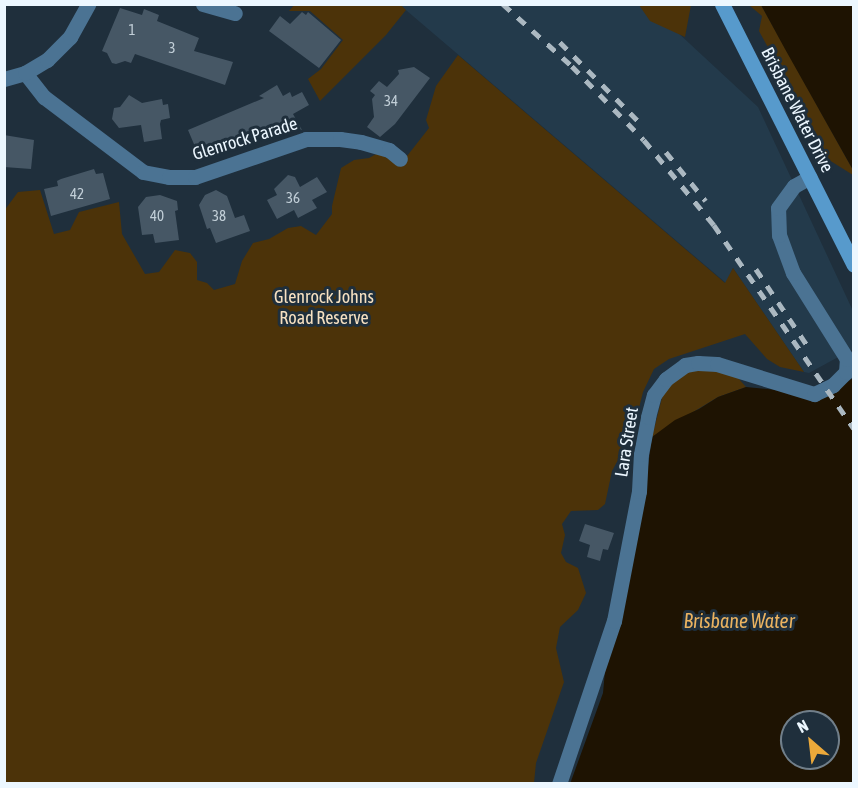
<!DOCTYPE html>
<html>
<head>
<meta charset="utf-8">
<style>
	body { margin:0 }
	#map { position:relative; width:858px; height:788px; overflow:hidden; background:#1f2f3c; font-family:"Asap Condensed",sans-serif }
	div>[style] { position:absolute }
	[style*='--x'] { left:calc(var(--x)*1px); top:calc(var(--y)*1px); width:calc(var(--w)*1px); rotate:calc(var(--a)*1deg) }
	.built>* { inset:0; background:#233a4b }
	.green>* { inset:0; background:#4c3309 }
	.water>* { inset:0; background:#1e1302 }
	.building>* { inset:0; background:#465765 }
	.minor>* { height:15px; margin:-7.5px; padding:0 7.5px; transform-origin:7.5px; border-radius:7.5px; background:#4b7393 }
	.secondary>* { height:15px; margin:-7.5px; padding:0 7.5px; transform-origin:7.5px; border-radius:7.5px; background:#579acc }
	.rail>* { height:4.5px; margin-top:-2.25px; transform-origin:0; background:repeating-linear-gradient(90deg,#abb8c1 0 10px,transparent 0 20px) }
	span { translate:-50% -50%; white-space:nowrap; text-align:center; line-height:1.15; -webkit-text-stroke:6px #1f2f3c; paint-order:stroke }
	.number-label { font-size:15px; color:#c2cfd8 }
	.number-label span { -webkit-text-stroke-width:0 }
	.street-label { font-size:18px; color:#ecf7ff }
	.park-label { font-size:18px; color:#f6e0c1 }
	.water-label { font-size:20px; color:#ebb360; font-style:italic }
	.frame { position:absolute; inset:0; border:6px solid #ecf7ff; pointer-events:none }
	.north { position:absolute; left:780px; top:710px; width:60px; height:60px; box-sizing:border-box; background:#1f2f3c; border:2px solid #717f8a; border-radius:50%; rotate:332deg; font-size:16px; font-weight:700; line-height:24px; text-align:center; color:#ecf7ff }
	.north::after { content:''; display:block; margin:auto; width:21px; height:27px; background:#eca93a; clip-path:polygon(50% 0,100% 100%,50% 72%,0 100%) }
</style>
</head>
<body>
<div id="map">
	<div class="built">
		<div style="clip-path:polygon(400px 5px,648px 5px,758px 107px,853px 311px,853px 349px,809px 373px,804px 372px,733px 268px,726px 283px)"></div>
	</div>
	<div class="green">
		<div style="clip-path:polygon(295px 4px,400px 4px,406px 10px,386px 35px,320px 101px,308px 79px,321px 69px,343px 40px,310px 11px,289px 11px)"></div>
		<div style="clip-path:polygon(639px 5px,691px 5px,685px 37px,650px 21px)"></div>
		<div style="clip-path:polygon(749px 5px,761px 5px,853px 170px,853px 175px,829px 160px,759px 31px,762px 16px)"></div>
		<div style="clip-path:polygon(458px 55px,725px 283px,733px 268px,804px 372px,780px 367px,767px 359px,745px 334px,669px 359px,654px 369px,643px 392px,633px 432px,612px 471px,605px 504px,598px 510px,571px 511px,562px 524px,565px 535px,561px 553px,566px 562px,578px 568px,586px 593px,578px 610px,560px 627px,556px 648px,564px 682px,536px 763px,534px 783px,5px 784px,4px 211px,18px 192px,40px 190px,54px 234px,70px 230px,79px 212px,119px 202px,122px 234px,145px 274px,159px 272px,175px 250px,190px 253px,197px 262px,197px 280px,207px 283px,214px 290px,235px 284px,242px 261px,253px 243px,269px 239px,288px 228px,301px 226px,316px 235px,332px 214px,332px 206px,341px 168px,354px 160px,369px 158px,378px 153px,400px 165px,429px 128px,426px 120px,436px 86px)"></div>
		<div style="clip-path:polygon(695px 369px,709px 369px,738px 378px,746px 387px,718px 397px,652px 437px,663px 394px,675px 377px)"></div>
	</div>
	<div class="water">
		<div style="clip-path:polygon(761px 5px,853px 5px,853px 170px,785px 49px)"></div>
		<div style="clip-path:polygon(evenodd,853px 378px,853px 783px,570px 784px,603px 693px,605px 671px,644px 496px,652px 437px,675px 420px,699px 409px,718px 397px,746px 387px,777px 390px,813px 401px,824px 398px,853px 378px,792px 722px,828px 722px,828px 758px,792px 758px,792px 722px)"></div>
	</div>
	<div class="building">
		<div style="clip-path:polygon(120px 8px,142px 15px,144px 9px,159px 15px,157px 21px,199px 38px,194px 51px,233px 62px,225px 85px,135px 54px,131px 63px,125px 61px,116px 64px,112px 63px,107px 53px,102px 51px)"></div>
		<div style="clip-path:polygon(302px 12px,306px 15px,308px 12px,341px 40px,319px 68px,269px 31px,280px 16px,290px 24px)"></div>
		<div style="clip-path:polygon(414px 67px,430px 78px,395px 124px,380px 137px,367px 127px,374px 117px,372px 99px,375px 95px,370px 91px,379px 81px,387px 87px,399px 74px,398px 70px)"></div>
		<div style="clip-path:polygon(277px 85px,283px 96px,290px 92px,292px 97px,302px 92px,309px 105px,293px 114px,302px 130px,285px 122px,264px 133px,263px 138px,242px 137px,199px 156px,188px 130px,264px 98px,259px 96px)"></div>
		<div style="clip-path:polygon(129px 95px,142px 103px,162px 99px,163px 105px,168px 104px,170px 118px,161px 120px,160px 124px,162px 139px,144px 142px,141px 125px,119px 128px,112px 119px,114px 108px,120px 107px)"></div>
		<div style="clip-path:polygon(4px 135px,34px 140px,31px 169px,4px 167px)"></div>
		<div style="clip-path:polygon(94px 169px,96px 174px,103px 173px,110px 199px,51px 216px,44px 189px,58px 186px,57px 181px,61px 179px)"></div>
		<div style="clip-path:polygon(288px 175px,295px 177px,300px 187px,317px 177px,327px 192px,312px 200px,317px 208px,298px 218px,294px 210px,277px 219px,267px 200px,277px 195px,274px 189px)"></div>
		<div style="clip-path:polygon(216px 190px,227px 196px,235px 218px,244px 215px,250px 231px,216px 243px,210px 228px,207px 229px,199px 205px,205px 195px)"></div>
		<div style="clip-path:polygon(160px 195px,177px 201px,178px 210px,175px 211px,179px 240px,155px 243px,153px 234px,142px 235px,138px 207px,146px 197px)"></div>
		<div style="clip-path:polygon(585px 524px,614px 533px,608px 550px,603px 549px,600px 561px,587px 557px,590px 545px,579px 541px)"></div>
	</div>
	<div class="minor">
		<div style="--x:203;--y:4;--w:33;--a:16"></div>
		<div style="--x:25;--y:73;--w:31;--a:52"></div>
		<div style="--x:44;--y:97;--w:124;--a:37.1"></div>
		<div style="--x:143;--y:172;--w:26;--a:11"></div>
		<div style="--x:169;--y:177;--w:26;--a:0"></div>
		<div style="--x:195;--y:177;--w:117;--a:-18.9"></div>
		<div style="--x:306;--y:139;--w:34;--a:0"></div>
		<div style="--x:340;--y:139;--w:21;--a:8"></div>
		<div style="--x:361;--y:142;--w:29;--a:16"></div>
		<div style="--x:389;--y:150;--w:14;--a:39"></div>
		<div style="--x:4;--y:79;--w:22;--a:-16"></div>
		<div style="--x:25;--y:73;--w:26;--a:-31"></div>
		<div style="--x:47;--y:60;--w:33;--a:-45"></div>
		<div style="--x:70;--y:37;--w:38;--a:-61"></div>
		<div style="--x:559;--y:784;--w:172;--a:-71.4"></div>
		<div style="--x:614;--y:621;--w:132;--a:-79.1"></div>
		<div style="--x:639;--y:491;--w:37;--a:-87"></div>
		<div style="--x:641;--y:454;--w:38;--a:-79"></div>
		<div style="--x:648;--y:417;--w:23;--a:-75"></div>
		<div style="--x:654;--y:395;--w:20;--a:-53"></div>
		<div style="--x:666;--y:379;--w:24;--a:-36"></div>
		<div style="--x:685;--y:365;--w:13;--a:-9"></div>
		<div style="--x:698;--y:363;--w:19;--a:3"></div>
		<div style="--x:717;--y:364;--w:102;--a:17.2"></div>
		<div style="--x:814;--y:394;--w:21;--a:-25"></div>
		<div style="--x:833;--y:385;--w:18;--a:-45"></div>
		<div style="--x:846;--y:372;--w:13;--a:-86"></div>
		<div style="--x:847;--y:359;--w:102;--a:-122.1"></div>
		<div style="--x:793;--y:273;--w:40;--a:-110.2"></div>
		<div style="--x:779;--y:235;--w:27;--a:-92"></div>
		<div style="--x:778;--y:208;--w:27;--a:-54"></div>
		<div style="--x:794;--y:186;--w:18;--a:-29"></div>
	</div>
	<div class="secondary">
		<div style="--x:722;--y:4;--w:292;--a:63.2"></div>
	</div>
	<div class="rail">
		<div style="--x:503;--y:4;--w:93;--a:41.9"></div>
		<div style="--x:572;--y:66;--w:103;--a:45.8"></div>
		<div style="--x:644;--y:140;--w:110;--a:50.5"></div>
		<div style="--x:714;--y:225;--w:247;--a:55.5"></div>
		<div style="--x:560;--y:42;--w:117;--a:45.3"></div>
		<div style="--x:666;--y:152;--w:63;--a:50.8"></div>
		<div style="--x:756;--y:269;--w:99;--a:56.1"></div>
	</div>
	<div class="number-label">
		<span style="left:132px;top:30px">1</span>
		<span style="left:172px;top:48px">3</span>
		<span style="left:391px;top:101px">34</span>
		<span style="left:77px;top:194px">42</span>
		<span style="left:293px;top:198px">36</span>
		<span style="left:157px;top:216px">40</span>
		<span style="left:219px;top:216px">38</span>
	</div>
	<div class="street-label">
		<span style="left:797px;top:110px;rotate:63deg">Brisbane Water Drive</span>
		<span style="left:245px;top:139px;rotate:-17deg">Glenrock Parade</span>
		<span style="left:627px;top:442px;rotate:-81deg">Lara Street</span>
	</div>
	<div class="park-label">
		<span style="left:324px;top:308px">Glenrock Johns<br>Road Reserve</span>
	</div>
	<div class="water-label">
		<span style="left:739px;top:620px">Brisbane Water</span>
	</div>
	<div class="frame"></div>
	<div class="north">N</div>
</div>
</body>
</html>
